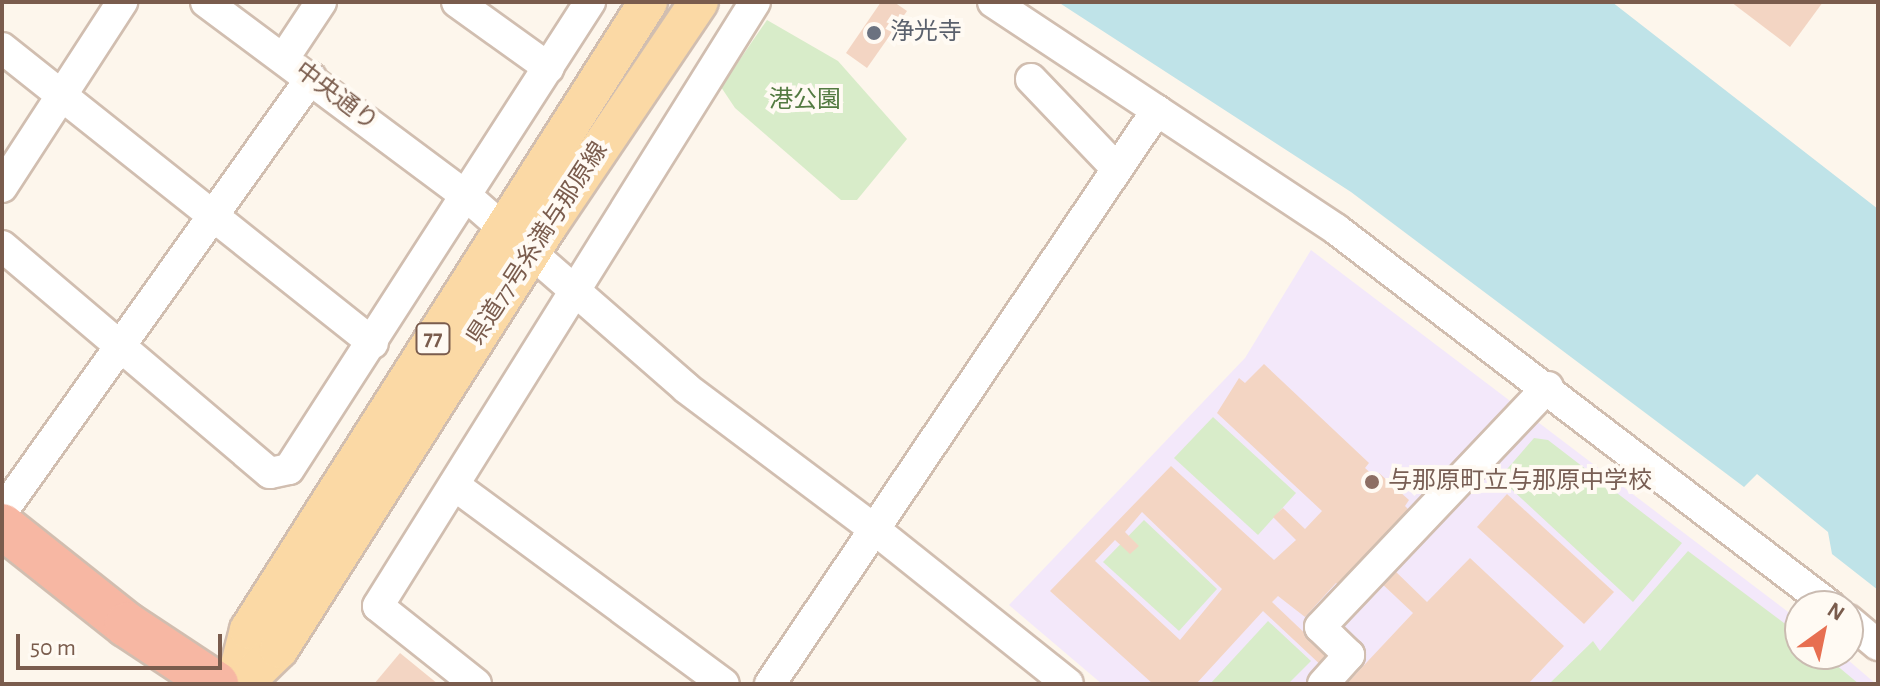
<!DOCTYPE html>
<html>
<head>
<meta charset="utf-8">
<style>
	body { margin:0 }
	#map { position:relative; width:1880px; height:686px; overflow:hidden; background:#fdf6ec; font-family:"Alegreya Sans","Noto Sans JP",sans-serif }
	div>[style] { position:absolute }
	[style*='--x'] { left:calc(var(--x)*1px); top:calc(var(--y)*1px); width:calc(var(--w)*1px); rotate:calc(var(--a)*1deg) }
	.education>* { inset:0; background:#f3e8fa }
	.green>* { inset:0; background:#d8ecc9 }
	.water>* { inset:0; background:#bfe3e8 }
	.building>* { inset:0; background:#f3d5c3 }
	.roads { filter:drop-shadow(2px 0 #d1beb0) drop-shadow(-2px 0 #d1beb0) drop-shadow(0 2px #d1beb0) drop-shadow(0 -2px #d1beb0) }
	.minor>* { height:30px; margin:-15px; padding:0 15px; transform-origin:15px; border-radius:15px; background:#fff }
	.major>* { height:38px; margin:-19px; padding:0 19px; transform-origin:19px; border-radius:19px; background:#fbd9a5 }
	.highway>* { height:44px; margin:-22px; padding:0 22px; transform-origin:22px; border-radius:22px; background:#f7b7a3 }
	.dots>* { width:22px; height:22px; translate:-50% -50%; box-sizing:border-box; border:4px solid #fffaf3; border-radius:50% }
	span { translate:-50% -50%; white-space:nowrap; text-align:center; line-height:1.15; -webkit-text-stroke:8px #fffaf3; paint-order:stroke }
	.shield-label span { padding:2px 6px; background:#fffaf3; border:2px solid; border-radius:6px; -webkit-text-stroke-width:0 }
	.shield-label { font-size:22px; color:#7a5c4d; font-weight:700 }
	.worship-label { font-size:24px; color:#5b616d }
	.left { translate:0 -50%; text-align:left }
	.street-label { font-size:24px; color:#7a5c4d }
	.park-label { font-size:24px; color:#537a41 }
	.education-label { font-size:24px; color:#785e54 }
	.frame { position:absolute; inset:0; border:4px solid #7a5c4d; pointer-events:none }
	.north { position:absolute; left:1784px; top:590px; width:80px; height:80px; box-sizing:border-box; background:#fffaf3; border:2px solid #cabbb1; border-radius:50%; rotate:33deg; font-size:22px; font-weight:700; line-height:32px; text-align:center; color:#7a5c4d }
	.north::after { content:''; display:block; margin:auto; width:28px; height:36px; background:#e76f51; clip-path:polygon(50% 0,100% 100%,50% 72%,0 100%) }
	.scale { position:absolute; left:16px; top:634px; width:206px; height:36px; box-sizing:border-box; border:4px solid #7a5c4d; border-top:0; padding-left:10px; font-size:24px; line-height:28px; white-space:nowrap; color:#7a5c4d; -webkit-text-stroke:6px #fffaf3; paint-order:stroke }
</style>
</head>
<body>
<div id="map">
	<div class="education">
		<div style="clip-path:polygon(1311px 250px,1800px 621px,1800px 654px,1841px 654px,1876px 684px,1102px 684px,1009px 605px,1245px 358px)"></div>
	</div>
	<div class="green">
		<div style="clip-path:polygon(767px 20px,838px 61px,907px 139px,857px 200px,841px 200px,735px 108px,721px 87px)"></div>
		<div style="clip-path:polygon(1213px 417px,1296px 493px,1258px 535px,1174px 458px)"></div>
		<div style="clip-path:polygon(1534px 438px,1548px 440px,1682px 543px,1633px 602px,1508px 486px,1503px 490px,1495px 483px)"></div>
		<div style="clip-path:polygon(1144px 520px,1217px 589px,1179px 631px,1103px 562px)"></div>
		<div style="clip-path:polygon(1688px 551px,1800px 635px,1800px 654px,1823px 654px,1859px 684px,1549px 684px,1593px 641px,1600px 651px)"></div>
		<div style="clip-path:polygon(1268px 621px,1311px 661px,1288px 684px,1210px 684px)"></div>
	</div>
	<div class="water">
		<div style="clip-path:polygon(1058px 2px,1612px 2px,1878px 209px,1878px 590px,1832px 554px,1828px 532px,1757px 474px,1744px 487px,1351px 192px)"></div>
	</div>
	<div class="building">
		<div style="clip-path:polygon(881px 2px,894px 2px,907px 11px,867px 68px,846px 53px)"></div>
		<div style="clip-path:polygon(1731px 2px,1823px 2px,1790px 47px)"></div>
		<div style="clip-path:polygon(evenodd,1264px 364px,1369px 463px,1365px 468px,1375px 477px,1379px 473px,1409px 500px,1405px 506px,1411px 512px,1342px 587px,1336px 583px,1305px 617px,1278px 596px,1272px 602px,1352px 678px,1413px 613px,1379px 581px,1392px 568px,1427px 602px,1470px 558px,1564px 646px,1528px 684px,1341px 684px,1263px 611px,1196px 684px,1153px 684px,1050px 591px,1171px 466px,1274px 560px,1296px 540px,1273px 517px,1283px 508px,1305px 529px,1322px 511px,1217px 413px,1239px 378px,1245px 383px,1264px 364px,1142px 512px,1222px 589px,1180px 640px,1095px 561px,1115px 540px,1130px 554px,1139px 546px,1125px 532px,1142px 512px)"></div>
		<div style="clip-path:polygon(1507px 494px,1614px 592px,1584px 624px,1477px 527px)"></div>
		<div style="clip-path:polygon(400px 653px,438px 684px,374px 684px)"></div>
	</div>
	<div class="roads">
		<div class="minor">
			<div style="--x:206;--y:2;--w:322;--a:36.7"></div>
			<div style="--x:464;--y:194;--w:295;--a:41.1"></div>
			<div style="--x:686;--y:388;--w:235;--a:36.9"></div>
			<div style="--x:874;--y:529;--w:248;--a:38.6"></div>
			<div style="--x:457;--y:2;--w:113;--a:35.7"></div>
			<div style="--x:993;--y:2;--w:413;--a:33.5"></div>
			<div style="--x:1337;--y:230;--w:620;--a:37.33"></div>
			<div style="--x:2;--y:48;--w:474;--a:38.5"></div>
			<div style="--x:284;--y:58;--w:67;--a:-56.5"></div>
			<div style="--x:1031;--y:79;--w:124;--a:46.3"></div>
			<div style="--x:2;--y:187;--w:221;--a:-57"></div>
			<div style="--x:2;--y:246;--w:351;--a:40.3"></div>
			<div style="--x:270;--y:473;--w:19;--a:-12"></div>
			<div style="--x:289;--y:469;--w:556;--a:-57.2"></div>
			<div style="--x:454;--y:485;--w:335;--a:36.4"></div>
			<div style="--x:2;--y:512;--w:533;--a:-54.55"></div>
			<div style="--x:1848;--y:620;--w:39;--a:40"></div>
			<div style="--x:476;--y:684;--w:125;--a:-141.5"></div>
			<div style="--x:378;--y:606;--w:712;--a:-58.03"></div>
			<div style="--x:770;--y:684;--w:692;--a:-56.01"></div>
			<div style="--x:1323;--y:684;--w:39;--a:-48"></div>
			<div style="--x:1349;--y:655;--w:40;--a:-136"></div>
			<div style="--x:1320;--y:627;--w:331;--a:-46.5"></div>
		</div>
		<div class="major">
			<div style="--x:235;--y:684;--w:56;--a:-75.5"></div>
			<div style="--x:249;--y:630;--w:744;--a:-57.57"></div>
			<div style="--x:243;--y:684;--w:50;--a:-44.2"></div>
			<div style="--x:279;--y:649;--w:504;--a:-57.57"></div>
			<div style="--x:549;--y:224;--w:268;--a:-56"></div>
		</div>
		<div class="highway">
			<div style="--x:2;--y:526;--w:159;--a:38.4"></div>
			<div style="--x:127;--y:625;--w:107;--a:33.5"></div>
		</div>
	</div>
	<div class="dots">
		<div style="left:874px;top:33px;background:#6b7280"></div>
		<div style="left:1372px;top:482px;background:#8d6e63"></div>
	</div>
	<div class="shield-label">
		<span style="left:433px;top:339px">77</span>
	</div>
	<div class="worship-label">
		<span class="left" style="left:890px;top:33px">浄光寺</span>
	</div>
	<div class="street-label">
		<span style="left:336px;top:97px;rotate:37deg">中央通り</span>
		<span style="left:538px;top:244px;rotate:-57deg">県道77号糸満与那原線</span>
	</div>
	<div class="park-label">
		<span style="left:805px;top:101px">港公園</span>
	</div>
	<div class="education-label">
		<span class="left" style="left:1388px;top:482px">与那原町立与那原中学校</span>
	</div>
	<div class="frame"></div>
	<div class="north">N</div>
	<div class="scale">50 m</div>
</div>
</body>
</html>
